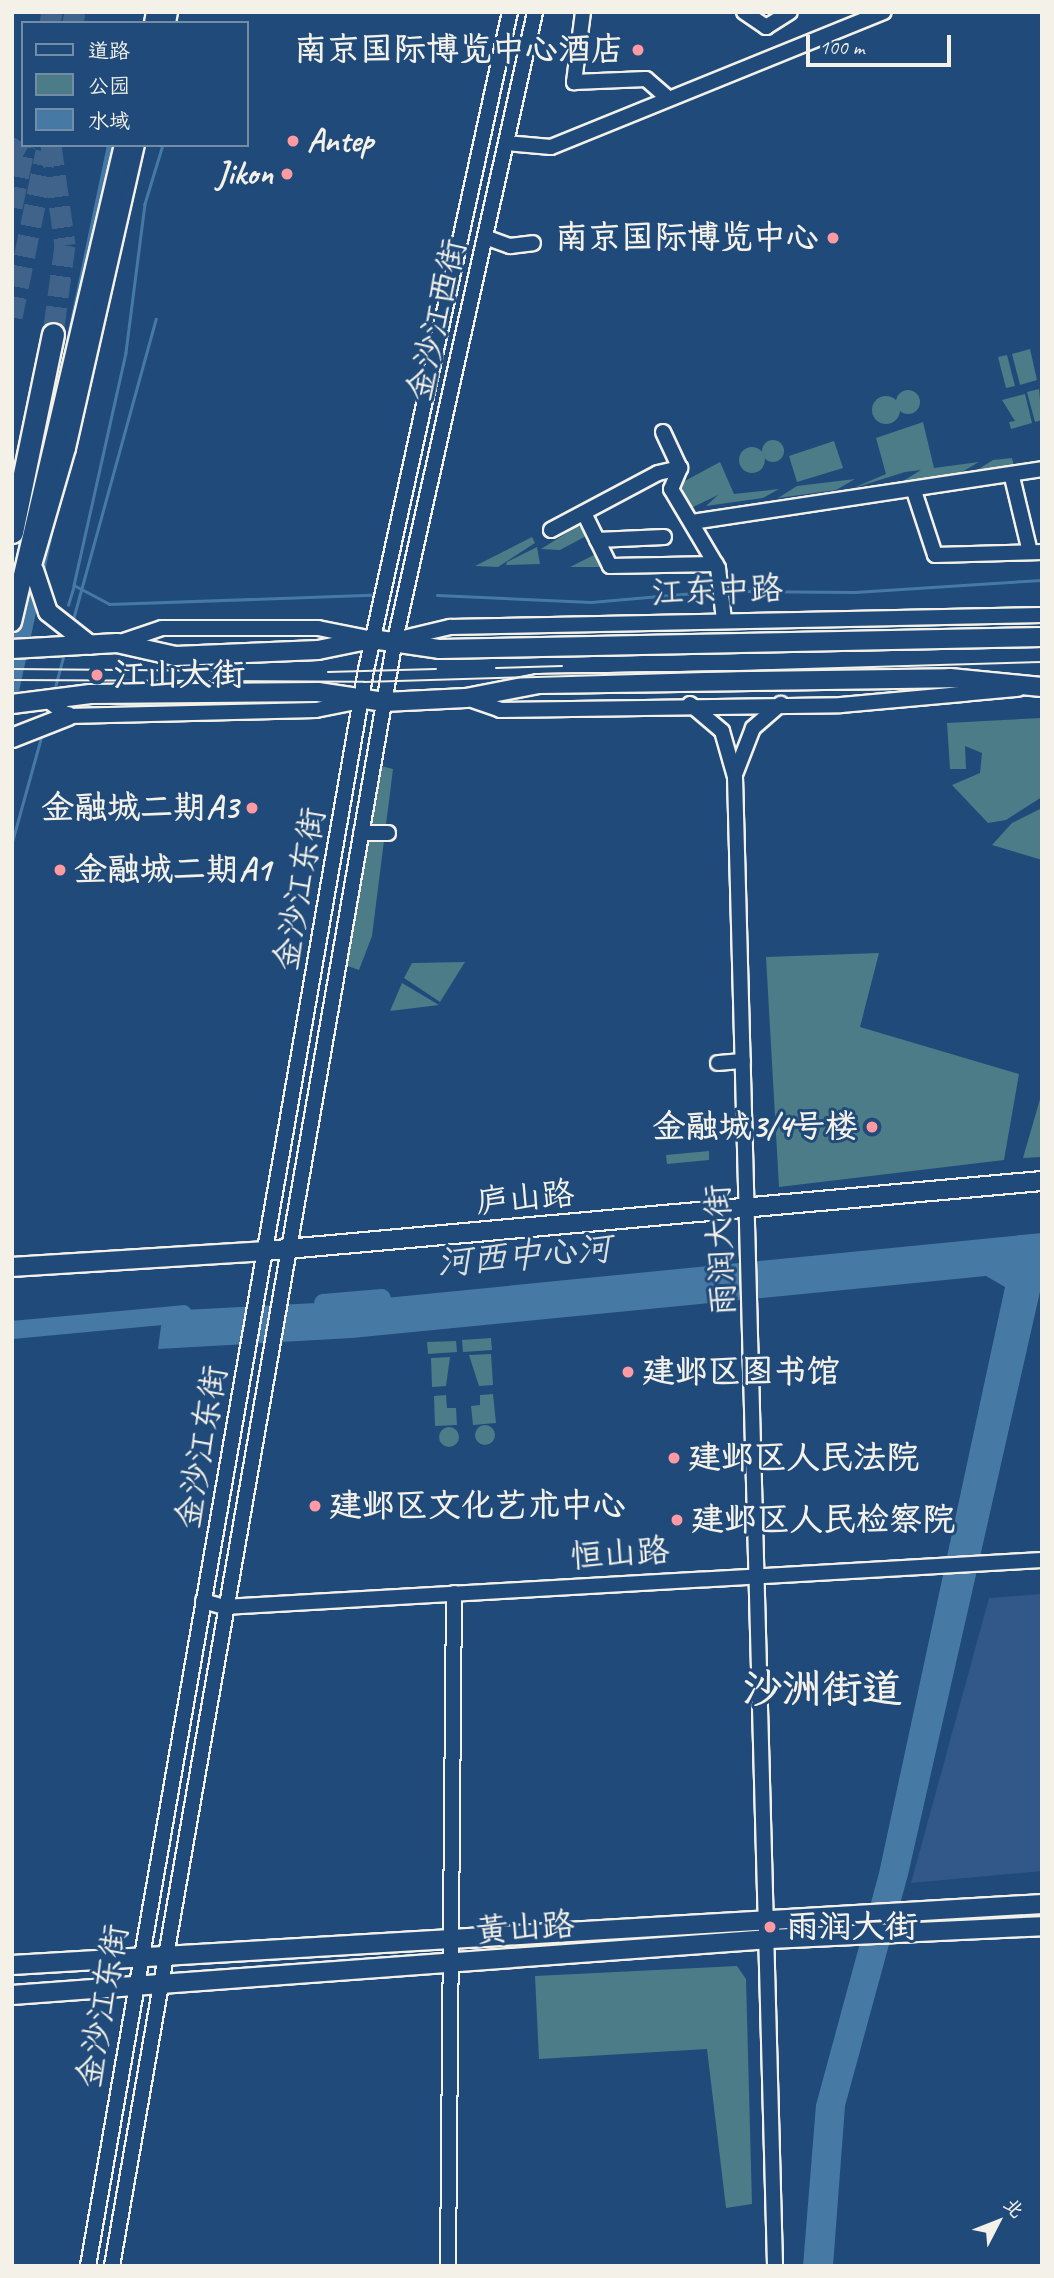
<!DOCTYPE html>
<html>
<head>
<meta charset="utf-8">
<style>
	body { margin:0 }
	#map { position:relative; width:1054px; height:2278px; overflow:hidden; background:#1f4a7a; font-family:Caveat,"LXGW WenKai TC",sans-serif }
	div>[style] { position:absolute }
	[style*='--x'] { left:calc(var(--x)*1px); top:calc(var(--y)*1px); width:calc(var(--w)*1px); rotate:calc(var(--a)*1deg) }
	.built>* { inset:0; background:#315888 }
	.green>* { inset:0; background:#4c7c87 }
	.round { border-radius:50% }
	.water>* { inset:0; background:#467aa4 }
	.stream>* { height:2.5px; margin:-1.25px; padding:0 1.25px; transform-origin:1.25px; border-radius:1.25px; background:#467aa4 }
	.river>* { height:18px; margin:-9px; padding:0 9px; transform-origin:9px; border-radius:9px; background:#467aa4 }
	.major-tunnel>* { height:18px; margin-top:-9px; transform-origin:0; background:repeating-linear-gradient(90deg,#3f638a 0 18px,transparent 0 27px) }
	.highway-tunnel>* { height:21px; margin-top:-10.5px; transform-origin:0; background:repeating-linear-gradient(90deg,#3f638a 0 21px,transparent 0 31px) }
	.roads { filter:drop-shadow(2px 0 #f4f1e8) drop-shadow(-2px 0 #f4f1e8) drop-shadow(0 2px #f4f1e8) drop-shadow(0 -2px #f4f1e8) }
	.minor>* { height:14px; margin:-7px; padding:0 7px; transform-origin:7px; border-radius:7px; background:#1f4a7a }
	.major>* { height:18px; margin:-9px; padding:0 9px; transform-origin:9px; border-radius:9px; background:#1f4a7a }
	.highway>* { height:21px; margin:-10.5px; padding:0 10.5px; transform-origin:10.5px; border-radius:10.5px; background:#1f4a7a }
	.tram>* { height:2px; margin:-1px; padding:0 1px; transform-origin:1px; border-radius:1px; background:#f4f1e8 }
	.dots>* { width:19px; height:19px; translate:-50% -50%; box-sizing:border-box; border:4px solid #1f4a7a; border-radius:50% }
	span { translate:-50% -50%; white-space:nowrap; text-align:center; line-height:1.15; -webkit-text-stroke:6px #1f4a7a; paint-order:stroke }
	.poi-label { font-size:33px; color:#f4f1e8; font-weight:700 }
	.right { translate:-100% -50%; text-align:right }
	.left { translate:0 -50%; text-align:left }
	.street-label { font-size:33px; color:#f4f1e8 }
	.water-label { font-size:35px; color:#dadfde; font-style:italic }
	.district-label { font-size:40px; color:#f4f1e8; font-weight:700 }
	.frame { position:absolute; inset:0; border:14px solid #f4f1e8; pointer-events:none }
	.legend { position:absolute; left:21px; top:21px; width:228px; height:126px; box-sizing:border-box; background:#1f4a7a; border:2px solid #748da6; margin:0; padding:9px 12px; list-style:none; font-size:21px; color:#f4f1e8 }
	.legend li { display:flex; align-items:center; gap:14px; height:35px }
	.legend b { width:35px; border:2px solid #748da6 }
	.north { position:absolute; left:963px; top:2187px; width:70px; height:70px; -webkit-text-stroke:5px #1f4a7a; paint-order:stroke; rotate:48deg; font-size:19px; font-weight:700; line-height:28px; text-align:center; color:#f4f1e8 }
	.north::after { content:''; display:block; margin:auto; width:24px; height:32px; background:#f4f1e8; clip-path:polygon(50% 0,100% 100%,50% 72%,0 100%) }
	.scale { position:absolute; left:806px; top:35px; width:145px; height:32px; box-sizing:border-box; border:4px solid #f4f1e8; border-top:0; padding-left:9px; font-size:21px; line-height:24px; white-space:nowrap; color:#f4f1e8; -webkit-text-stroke:5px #1f4a7a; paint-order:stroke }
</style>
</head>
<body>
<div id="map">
	<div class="built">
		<div style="clip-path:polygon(1042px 1594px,1042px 1871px,911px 1883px,989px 1598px)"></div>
	</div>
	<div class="green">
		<div style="clip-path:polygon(1030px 349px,1037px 380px,1020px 385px,1012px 354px)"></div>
		<div style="clip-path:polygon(1007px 355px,1015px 386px,1006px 388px,998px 357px)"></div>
		<div style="clip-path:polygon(1039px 389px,1042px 420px,1035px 422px,1027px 392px)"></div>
		<div class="round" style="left:896px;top:390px;width:24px;height:24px"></div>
		<div style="clip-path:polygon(1025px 394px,1032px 423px,1011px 429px,1009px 422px,1015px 421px,1002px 400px)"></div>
		<div class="round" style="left:872px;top:396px;width:28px;height:28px"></div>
		<div style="clip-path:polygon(923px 422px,934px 468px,979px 462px,960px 473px,903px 481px,921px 470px,905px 472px,851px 489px,886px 474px,876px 438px)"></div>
		<div class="round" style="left:762px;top:440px;width:22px;height:22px"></div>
		<div style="clip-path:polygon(834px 441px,843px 468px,797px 482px,789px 456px)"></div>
		<div class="round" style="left:739px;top:447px;width:26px;height:26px"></div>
		<div style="clip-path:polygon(1012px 458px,1014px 466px,977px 470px,993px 460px)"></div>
		<div style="clip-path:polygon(720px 462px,734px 494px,779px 489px,763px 498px,706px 506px,718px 495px,687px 510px,681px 483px)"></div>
		<div style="clip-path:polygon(855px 479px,836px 490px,778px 498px,797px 486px)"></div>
		<div style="clip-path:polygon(578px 526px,590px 534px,560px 550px,541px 549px)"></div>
		<div style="clip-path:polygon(532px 537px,535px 543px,498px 567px,475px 566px)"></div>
		<div style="clip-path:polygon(537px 547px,540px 564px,506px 565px,507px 562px)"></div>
		<div style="clip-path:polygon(598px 553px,605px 567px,570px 567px)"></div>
		<div style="clip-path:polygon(1042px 718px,1042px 797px,1006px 820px,988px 823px,952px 785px,980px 773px,982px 753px,965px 746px,966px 769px,950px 769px,947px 723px)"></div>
		<div style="clip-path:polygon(381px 766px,393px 769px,372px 936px,359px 970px,345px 965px)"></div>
		<div style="clip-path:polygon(1042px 808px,1042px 860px,992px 845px,1012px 823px)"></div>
		<div style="clip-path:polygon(879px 953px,860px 1027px,1019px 1074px,1004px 1160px,779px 1187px,766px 957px)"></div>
		<div style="clip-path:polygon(465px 962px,440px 1002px,404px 978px,412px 963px)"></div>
		<div style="clip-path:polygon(402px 983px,439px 1005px,390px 1011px)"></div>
		<div style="clip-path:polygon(1042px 1092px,1042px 1157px,1023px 1158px)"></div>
		<div style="clip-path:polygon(709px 1151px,709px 1160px,667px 1164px,666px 1155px)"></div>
		<div style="clip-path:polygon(491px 1338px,492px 1350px,463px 1352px,462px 1340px)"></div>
		<div style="clip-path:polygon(456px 1341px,457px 1352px,428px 1354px,427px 1342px)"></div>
		<div style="clip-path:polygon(491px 1354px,493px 1385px,479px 1386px,469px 1355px)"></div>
		<div style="clip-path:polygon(450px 1357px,446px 1386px,432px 1387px,431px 1358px)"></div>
		<div style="clip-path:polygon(493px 1394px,496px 1423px,473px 1425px,471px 1406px,480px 1405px,480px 1395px)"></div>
		<div style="clip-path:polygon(446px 1395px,447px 1408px,456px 1408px,457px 1425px,435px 1426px,434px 1396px)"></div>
		<div class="round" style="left:475px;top:1425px;width:20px;height:20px"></div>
		<div class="round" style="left:439px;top:1427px;width:20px;height:20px"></div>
		<div style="clip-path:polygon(737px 1966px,746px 1979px,752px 2204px,726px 2208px,707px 2049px,539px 2059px,535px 1976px)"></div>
	</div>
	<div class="water">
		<div style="clip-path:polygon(107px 145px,137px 145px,12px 724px,12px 599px)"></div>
		<div style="clip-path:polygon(1042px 1233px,1042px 1283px,908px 1875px,845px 2106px,833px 2266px,803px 2266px,816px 2105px,879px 1873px,1005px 1287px,986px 1276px,352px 1338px,158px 1349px,163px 1311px,355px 1301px)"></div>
	</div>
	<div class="stream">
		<div style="--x:163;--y:145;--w:62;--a:107"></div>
		<div style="--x:145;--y:204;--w:150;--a:97.3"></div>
		<div style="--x:126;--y:353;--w:238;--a:102.6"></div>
		<div style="--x:74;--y:585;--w:40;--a:28"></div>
		<div style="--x:109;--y:604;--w:262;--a:-2"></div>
		<div style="--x:727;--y:591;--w:128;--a:0.4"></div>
		<div style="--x:855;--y:592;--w:187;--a:-3.7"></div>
		<div style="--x:437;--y:595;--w:154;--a:2.6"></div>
		<div style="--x:591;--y:602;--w:126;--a:-5"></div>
		<div style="--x:68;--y:605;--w:21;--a:-73"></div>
		<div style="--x:72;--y:623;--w:315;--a:-74.6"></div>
		<div style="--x:54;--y:691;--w:39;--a:-75"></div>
		<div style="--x:12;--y:842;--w:112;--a:-74.5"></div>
	</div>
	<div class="river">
		<div style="--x:323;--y:1303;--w:59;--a:-4.8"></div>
		<div style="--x:12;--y:1330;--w:172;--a:-5.3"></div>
	</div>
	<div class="major-tunnel">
		<div style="--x:12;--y:157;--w:22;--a:-60"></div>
	</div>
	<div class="highway-tunnel">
		<div style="--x:50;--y:23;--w:11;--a:-80"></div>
		<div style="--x:73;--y:23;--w:11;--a:-80"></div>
		<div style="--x:51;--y:145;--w:101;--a:82"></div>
		<div style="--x:65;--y:245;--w:90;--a:97.7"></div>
		<div style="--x:12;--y:207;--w:63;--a:-78.2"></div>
		<div style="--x:12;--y:317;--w:169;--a:-78.4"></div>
	</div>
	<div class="roads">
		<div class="minor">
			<div style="--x:583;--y:12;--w:71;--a:97.3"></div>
			<div style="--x:574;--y:82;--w:72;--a:-2.4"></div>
			<div style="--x:646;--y:79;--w:28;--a:41"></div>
			<div style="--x:744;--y:12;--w:27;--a:34"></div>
			<div style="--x:766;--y:27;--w:28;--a:-32"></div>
			<div style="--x:168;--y:23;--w:11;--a:-80"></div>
			<div style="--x:506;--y:143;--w:45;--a:5.1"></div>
			<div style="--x:551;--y:147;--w:359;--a:-22.1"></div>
			<div style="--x:485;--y:237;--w:27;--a:20"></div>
			<div style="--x:510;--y:246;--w:23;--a:-7"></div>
			<div style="--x:663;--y:432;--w:40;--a:65"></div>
			<div style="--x:680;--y:468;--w:23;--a:113"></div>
			<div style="--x:671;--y:489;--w:92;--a:59.3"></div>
			<div style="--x:718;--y:568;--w:52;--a:83.4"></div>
			<div style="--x:1012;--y:477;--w:77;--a:76.5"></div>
			<div style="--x:914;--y:491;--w:67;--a:71.8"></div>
			<div style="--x:935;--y:555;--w:107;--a:-1.6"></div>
			<div style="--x:584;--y:513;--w:59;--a:63.9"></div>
			<div style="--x:610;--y:566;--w:106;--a:-1.1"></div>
			<div style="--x:692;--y:522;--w:354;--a:-8.6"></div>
			<div style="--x:551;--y:530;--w:121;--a:-28"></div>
			<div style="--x:658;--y:473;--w:23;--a:-13"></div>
			<div style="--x:597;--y:540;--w:67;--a:-2.6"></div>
			<div style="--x:30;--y:579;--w:136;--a:-73.8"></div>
			<div style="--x:68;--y:448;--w:311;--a:-77.2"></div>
			<div style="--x:395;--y:640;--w:57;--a:-13.3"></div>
			<div style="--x:450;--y:627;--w:592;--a:-1.16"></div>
			<div style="--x:118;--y:643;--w:46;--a:-18.8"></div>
			<div style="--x:162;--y:628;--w:156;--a:0"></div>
			<div style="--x:318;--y:628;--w:50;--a:11.5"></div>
			<div style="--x:466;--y:698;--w:36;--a:19"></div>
			<div style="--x:500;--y:710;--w:341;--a:-0.8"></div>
			<div style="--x:841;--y:705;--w:178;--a:-5.2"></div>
			<div style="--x:51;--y:703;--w:21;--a:37"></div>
			<div style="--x:68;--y:716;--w:248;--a:-1.4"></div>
			<div style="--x:316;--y:710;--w:46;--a:-11.3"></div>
			<div style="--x:690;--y:704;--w:42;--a:40.2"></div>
			<div style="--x:722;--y:731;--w:48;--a:74.2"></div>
			<div style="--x:735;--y:777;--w:1490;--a:88.46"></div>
			<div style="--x:736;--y:772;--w:47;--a:-68.9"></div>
			<div style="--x:753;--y:728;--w:37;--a:-41"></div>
			<div style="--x:361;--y:833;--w:27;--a:0"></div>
			<div style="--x:718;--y:1063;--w:25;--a:-5"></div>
			<div style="--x:203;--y:1601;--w:22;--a:16"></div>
			<div style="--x:224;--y:1607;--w:819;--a:-3.29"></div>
			<div style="--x:88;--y:2266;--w:1620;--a:-80.12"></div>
			<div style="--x:366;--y:670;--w:674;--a:-77.66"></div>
			<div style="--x:112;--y:2266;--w:1650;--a:-80.13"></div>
			<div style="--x:395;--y:640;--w:643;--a:-77.43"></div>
			<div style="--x:448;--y:2266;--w:673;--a:-89.49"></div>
		</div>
		<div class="major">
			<div style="--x:154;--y:23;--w:11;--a:-80"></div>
			<div style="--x:34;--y:570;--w:44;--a:71.6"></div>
			<div style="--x:48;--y:612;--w:53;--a:38.2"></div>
			<div style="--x:12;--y:622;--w:490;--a:-76.8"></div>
			<div style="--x:12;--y:649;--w:105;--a:-3.3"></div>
			<div style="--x:117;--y:643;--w:59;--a:12.6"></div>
			<div style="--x:175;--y:656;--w:143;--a:-2.4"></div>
			<div style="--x:318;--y:650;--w:55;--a:-11.5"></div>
			<div style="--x:372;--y:639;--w:69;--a:8.4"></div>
			<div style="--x:440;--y:649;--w:602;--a:-1.14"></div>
			<div style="--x:12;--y:704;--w:79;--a:-7.3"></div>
			<div style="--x:90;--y:694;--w:228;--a:-0.5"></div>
			<div style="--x:318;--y:692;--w:67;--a:8.6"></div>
			<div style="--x:384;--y:702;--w:82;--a:-2.8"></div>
			<div style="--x:466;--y:698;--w:73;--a:-11"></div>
			<div style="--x:538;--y:684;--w:412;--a:-0.8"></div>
			<div style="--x:950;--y:678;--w:92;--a:5.6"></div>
			<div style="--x:12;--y:738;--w:60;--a:-21.4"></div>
			<div style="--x:12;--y:1267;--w:254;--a:-3.6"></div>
			<div style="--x:265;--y:1251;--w:780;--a:-5.15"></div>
			<div style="--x:12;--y:1965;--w:1032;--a:-3.39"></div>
			<div style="--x:12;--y:1995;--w:760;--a:-4.23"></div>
			<div style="--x:770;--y:1939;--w:272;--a:-2.7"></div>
		</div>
		<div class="highway">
			<div style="--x:12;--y:532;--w:202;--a:-78.3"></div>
		</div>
	</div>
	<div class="tram">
		<div style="--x:496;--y:668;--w:66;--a:-1.7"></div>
		<div style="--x:12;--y:669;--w:225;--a:0.5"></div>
		<div style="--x:328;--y:672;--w:108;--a:-1.6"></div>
		<div style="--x:12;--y:680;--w:352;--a:0.3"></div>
		<div style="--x:364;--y:682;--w:678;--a:-1.69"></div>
	</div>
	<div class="dots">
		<div style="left:638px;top:50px;background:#ff9aa2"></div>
		<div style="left:293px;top:141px;background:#ff9aa2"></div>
		<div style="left:287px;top:174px;background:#ff9aa2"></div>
		<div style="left:833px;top:238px;background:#ff9aa2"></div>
		<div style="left:97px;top:675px;background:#ff9aa2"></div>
		<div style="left:252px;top:808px;background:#ff9aa2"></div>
		<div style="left:60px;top:870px;background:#ff9aa2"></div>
		<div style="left:872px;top:1127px;background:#ff9aa2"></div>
		<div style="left:628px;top:1372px;background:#ff9aa2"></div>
		<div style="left:674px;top:1458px;background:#ff9aa2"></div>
		<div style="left:315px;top:1506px;background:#ff9aa2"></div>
		<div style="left:677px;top:1520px;background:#ff9aa2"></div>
		<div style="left:770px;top:1927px;background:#ff9aa2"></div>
	</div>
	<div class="poi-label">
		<span class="right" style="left:624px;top:50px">南京国际博览中心酒店</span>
		<span class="left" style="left:307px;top:141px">Antep</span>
		<span class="right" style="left:273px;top:174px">Jikon</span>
		<span class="right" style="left:819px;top:238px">南京国际博览中心</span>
		<span class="left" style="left:113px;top:675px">江山大街</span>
		<span class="right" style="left:238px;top:808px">金融城二期A3</span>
		<span class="left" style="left:74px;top:870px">金融城二期A1</span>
		<span class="right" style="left:858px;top:1127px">金融城3/4号楼</span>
		<span class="left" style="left:642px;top:1372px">建邺区图书馆</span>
		<span class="left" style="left:688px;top:1458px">建邺区人民法院</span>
		<span class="left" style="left:329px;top:1506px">建邺区文化艺术中心</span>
		<span class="left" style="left:691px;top:1520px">建邺区人民检察院</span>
		<span class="left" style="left:786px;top:1927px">雨润大街</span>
	</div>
	<div class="street-label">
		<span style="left:437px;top:320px;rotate:-77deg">金沙江西街</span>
		<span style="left:717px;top:591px;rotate:-2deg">江东中路</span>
		<span style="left:300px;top:889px;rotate:-80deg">金沙江东街</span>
		<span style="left:525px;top:1198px;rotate:-5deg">庐山路</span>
		<span style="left:721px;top:1250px;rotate:-93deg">雨润大街</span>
		<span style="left:202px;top:1447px;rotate:-80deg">金沙江东街</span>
		<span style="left:620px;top:1554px;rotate:-4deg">恒山路</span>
		<span style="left:525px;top:1928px;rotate:-4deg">黄山路</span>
		<span style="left:103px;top:2006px;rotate:-80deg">金沙江东街</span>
	</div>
	<div class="water-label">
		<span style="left:524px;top:1256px;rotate:-5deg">河西中心河</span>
	</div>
	<div class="district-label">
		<span style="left:822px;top:1689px">沙洲街道</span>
	</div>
	<div class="frame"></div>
	<ul class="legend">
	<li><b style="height:9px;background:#1f4a7a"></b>道路</li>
	<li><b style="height:19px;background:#4c7c87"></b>公园</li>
	<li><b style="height:19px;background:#467aa4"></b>水域</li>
	</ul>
	<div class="north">北</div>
	<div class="scale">100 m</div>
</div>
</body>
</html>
